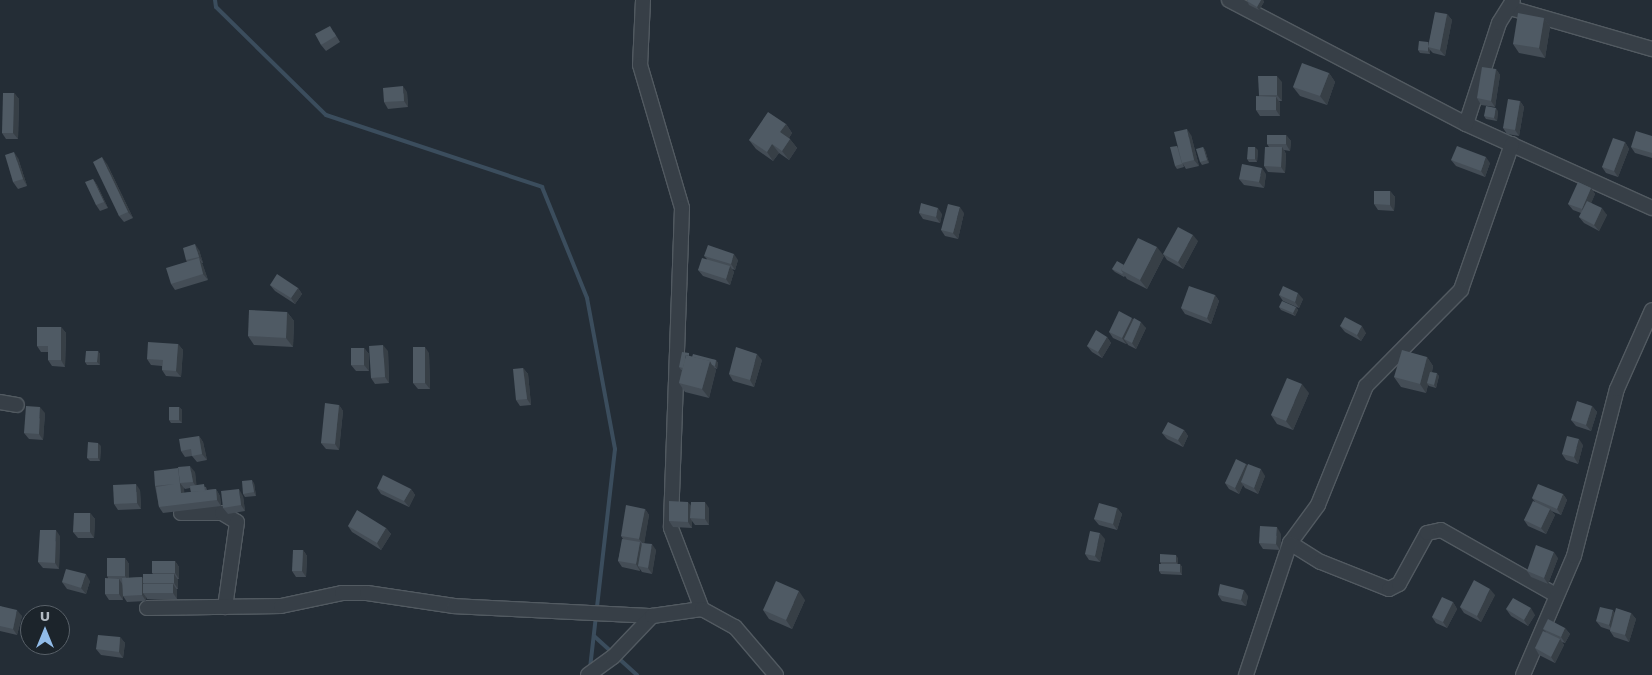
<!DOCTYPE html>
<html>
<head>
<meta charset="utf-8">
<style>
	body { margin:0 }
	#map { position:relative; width:1652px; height:675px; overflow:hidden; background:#242d36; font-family:"Work Sans",sans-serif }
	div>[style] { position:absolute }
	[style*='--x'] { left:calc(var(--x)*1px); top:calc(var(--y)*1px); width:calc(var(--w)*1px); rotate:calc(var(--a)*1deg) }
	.stream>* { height:4px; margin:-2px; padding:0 2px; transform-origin:2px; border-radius:2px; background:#3b4d5d }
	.roads { filter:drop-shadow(1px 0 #525a61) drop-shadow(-1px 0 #525a61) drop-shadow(0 1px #525a61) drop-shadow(0 -1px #525a61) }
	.street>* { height:14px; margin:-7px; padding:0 7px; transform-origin:7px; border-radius:7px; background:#373f47 }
	.wall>* { inset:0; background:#444d56 }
	.shaded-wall>* { inset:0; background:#373f46 }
	.building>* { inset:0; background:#4f5a64 }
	span { translate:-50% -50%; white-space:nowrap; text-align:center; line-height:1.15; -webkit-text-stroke:4px #1c242b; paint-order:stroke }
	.north { position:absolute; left:20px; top:605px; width:50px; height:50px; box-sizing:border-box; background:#1c242b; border:1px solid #586068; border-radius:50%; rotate:0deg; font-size:14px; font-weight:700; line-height:20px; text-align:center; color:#b2bac3 }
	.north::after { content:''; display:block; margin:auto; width:18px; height:22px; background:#91bce9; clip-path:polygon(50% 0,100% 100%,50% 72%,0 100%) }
</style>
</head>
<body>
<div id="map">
	<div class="stream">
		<div style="--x:215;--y:0;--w:7;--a:82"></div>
		<div style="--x:216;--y:7;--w:154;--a:44.5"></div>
		<div style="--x:326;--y:115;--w:228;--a:18.4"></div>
		<div style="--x:542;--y:187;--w:120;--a:67.9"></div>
		<div style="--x:587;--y:298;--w:154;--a:79.5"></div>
		<div style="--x:615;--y:449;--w:220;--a:96.5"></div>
		<div style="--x:594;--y:636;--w:58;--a:42.2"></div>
	</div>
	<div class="roads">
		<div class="street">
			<div style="--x:643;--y:0;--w:65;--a:92.6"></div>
			<div style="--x:640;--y:65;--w:149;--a:73.6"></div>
			<div style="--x:682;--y:208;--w:320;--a:92"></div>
			<div style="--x:671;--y:528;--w:87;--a:69.1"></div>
			<div style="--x:1229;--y:0;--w:267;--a:27.6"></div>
			<div style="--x:1466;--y:124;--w:204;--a:24.3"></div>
			<div style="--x:1510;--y:8;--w:148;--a:16.1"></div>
			<div style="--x:1466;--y:124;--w:106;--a:-71.9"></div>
			<div style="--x:1499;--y:23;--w:26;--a:-58"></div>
			<div style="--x:1512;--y:144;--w:155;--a:109.3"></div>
			<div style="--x:1461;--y:290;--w:135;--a:134.7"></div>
			<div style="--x:1366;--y:386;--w:128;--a:112"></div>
			<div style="--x:1318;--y:505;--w:47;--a:126.4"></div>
			<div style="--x:1290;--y:543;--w:36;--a:32"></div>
			<div style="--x:1321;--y:562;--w:73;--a:21.7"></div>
			<div style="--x:1389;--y:589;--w:11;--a:-27"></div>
			<div style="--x:1399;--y:584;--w:58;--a:-61.2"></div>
			<div style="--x:1427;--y:533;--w:14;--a:-12"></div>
			<div style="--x:1441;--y:530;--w:132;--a:29.5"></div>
			<div style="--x:0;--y:402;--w:17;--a:10"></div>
			<div style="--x:181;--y:513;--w:41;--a:0"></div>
			<div style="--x:222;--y:513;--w:17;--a:31"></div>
			<div style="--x:237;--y:522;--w:86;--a:98"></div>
			<div style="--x:147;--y:608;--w:134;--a:-0.9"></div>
			<div style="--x:281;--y:606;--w:62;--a:-12"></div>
			<div style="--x:342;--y:593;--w:25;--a:0"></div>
			<div style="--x:367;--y:593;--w:88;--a:8.5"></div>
			<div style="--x:454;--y:606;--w:198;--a:2.9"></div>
			<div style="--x:588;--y:675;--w:31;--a:-36"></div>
			<div style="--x:613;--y:657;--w:57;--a:-46.4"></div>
			<div style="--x:652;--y:616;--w:50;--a:-8"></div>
			<div style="--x:702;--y:609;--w:38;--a:29"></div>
			<div style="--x:735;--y:627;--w:63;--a:49.5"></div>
			<div style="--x:1246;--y:675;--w:139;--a:-71.6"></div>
			<div style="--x:1523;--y:675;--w:129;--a:-66.8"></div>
			<div style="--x:1574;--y:556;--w:172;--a:-75.6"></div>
			<div style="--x:1617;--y:389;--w:86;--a:-66.1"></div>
		</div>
	</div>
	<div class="wall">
		<div style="clip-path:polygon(1248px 0,1263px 0,1264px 2px,1259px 10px,1249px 5px,1247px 1px)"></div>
		<div style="clip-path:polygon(1447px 14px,1452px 20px,1445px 56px,1433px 53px,1430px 50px,1430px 54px,1420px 53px,1418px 50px,1428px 42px,1429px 43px)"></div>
		<div style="clip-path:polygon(1544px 18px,1550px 27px,1545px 58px,1519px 53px,1513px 44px)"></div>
		<div style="clip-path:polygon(334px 32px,340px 42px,326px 51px,321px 45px)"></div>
		<div style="clip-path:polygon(1496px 69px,1500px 75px,1495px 107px,1481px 105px,1477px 98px)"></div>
		<div style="clip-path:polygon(1329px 73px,1335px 82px,1327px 105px,1300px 96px,1293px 87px)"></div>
		<div style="clip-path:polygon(1282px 82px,1282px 101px,1279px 101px,1280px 103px,1280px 116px,1260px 116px,1256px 110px,1259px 96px,1259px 95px)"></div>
		<div style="clip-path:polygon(407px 92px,408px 107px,388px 109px,384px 102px)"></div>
		<div style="clip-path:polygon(14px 93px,19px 99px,18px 139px,6px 139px,2px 133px)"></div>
		<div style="clip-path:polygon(1520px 101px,1524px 107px,1519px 136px,1507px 134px,1503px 128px)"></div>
		<div style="clip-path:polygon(1498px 111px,1497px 121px,1486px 119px,1484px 116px)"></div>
		<div style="clip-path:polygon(786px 124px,792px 133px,789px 138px,797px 148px,789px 160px,779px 153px,773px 161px,756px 149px,749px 140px)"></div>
		<div style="clip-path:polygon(1191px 135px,1199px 166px,1186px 169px,1183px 164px,1184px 167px,1177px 169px,1175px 166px,1177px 146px,1178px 148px)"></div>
		<div style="clip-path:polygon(1286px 135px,1291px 141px,1290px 151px,1284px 150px,1286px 154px,1285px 173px,1268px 172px,1264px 166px,1269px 147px,1267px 144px)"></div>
		<div style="clip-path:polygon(1652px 136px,1652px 158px,1635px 153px,1631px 147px)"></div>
		<div style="clip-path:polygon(1625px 142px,1629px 149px,1618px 177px,1606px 173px,1602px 167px)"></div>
		<div style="clip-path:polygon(1203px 147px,1205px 150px,1209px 163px,1202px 165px,1200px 162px)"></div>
		<div style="clip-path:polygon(1258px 150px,1257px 162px,1249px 162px,1247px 159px)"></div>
		<div style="clip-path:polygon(18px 158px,27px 186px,18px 189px,13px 182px)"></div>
		<div style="clip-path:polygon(1451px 160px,1490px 163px,1485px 177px,1456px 166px)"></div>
		<div style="clip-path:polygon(107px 164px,133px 218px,124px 222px,119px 216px)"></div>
		<div style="clip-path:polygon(1266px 174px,1264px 188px,1244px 185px,1239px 179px)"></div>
		<div style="clip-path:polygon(93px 179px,97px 185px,108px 208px,100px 211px,96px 205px)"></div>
		<div style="clip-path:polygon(1591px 188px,1595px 194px,1591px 203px,1607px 215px,1599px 231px,1584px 223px,1579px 217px,1581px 213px,1573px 210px,1568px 204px)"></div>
		<div style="clip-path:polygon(1390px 191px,1395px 197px,1394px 211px,1378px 210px,1374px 204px)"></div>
		<div style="clip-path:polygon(919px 213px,942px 214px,940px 223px,923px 219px)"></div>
		<div style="clip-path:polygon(964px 213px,958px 239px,945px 236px,941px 230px)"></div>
		<div style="clip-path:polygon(1198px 241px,1183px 269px,1167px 260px,1163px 254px)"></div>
		<div style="clip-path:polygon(199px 250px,203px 263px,202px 263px,208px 280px,175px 290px,171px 284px,187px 262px,186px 260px)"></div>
		<div style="clip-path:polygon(704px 256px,738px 260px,735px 270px,732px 269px,734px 272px,730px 285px,703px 276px,698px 270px,707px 259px)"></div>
		<div style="clip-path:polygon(1164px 256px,1147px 289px,1127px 279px,1125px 276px,1124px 277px,1115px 272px,1112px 269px,1124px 265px)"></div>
		<div style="clip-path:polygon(270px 285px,298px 288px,302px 294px,295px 304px,275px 291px)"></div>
		<div style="clip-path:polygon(1215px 295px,1219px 301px,1211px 324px,1185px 314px,1181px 308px)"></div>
		<div style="clip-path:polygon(1279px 295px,1303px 299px,1299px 308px,1283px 301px)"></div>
		<div style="clip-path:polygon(1279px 307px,1296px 307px,1298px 310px,1295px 316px,1281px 310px)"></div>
		<div style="clip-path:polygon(287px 312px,294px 321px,293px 347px,254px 345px,248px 336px)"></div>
		<div style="clip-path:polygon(1133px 319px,1146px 328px,1136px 349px,1128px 345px,1127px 343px,1126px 344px,1113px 338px,1109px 332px)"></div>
		<div style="clip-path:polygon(1340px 326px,1366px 333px,1361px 341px,1345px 332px)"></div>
		<div style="clip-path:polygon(61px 327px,66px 333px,65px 367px,52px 366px,48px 360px,48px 352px,41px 352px,37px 346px)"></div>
		<div style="clip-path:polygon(1107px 337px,1111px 343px,1102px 358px,1092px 352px,1087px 346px)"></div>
		<div style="clip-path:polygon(178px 344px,183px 350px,181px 377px,166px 376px,162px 370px,162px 366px,151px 365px,147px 359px)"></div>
		<div style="clip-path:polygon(364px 348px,369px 354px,369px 371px,356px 371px,351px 365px)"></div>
		<div style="clip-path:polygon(98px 351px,100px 354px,100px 365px,87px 365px,85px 362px)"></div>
		<div style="clip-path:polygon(388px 351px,389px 383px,375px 384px,371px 378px)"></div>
		<div style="clip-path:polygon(429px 353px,430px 389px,418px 389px,413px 383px)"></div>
		<div style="clip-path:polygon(691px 357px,716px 360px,718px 363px,717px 369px,714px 368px,716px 370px,709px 398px,685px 392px,679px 383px,682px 370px,681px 370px,679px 367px)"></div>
		<div style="clip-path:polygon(1427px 357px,1433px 366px,1432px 372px,1439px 376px,1436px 388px,1429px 386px,1428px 385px,1426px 393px,1401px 387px,1394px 377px)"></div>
		<div style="clip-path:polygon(762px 360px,754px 387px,733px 381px,729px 374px)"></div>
		<div style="clip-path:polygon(523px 368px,528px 374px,531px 405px,520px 406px,516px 400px)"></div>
		<div style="clip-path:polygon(1309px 393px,1293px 430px,1277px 424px,1271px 415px)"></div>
		<div style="clip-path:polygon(339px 405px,343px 411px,339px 450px,326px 449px,321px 443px)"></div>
		<div style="clip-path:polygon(1592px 406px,1597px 412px,1591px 431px,1576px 426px,1571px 420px)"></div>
		<div style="clip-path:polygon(179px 407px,182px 410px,182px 423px,171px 423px,169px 420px)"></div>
		<div style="clip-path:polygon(45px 413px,43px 440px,29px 439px,24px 433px)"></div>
		<div style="clip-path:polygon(1184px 430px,1188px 436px,1183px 447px,1167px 439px,1162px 433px)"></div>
		<div style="clip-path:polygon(199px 436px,203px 442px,207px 460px,197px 462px,192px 456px,185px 457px,181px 451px)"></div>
		<div style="clip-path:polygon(1583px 445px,1578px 464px,1566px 460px,1562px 454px)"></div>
		<div style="clip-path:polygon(101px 446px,100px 461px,90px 461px,87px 458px)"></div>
		<div style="clip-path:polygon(1246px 464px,1248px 466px,1265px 476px,1258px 494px,1245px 488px,1243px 485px,1239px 494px,1229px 489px,1225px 483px)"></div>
		<div style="clip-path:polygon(evenodd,178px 468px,179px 470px,195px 472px,196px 485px,206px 487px,207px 490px,216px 489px,220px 496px,221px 506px,163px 513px,159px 507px,155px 486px,178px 468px,184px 488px,185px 489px,190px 488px,191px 492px,184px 493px,184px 488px)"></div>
		<div style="clip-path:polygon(254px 483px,256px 496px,245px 497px,243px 494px)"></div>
		<div style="clip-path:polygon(377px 488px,411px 489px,415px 495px,409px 507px,381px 494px)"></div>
		<div style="clip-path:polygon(140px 490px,141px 509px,118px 510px,114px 504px)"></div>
		<div style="clip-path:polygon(1563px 494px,1567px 500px,1561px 515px,1551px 511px,1555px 515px,1546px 534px,1528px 526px,1524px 520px,1535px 502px,1532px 498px)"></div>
		<div style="clip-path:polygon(243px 496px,245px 511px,228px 514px,223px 508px)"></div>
		<div style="clip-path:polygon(709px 508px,709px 525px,695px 525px,692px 521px,692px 528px,673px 527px,669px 521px)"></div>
		<div style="clip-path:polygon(1117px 508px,1122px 514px,1117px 530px,1099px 525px,1094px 519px)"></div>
		<div style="clip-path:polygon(645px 509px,649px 515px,644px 543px,656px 550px,652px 574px,642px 572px,640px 569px,640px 571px,622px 567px,618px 561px,623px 539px,621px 536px)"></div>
		<div style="clip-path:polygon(90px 513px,95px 519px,94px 538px,78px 538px,73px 532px)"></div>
		<div style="clip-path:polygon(348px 526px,386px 528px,391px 534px,381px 550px,352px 532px)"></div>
		<div style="clip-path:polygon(1281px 534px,1280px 550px,1263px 549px,1259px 543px)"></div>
		<div style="clip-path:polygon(60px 536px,59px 569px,43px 568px,38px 562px)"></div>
		<div style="clip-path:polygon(1105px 539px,1100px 562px,1089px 560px,1085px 554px)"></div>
		<div style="clip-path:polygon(303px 550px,307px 556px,306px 577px,296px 577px,292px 571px)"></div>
		<div style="clip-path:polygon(125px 558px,129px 564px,129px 578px,142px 577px,143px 579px,153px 574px,152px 573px,175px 561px,179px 567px,179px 579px,177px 579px,178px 580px,178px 589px,176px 589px,177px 590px,177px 599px,147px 599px,146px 597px,146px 601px,127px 602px,123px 596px,123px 600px,109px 600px,105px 594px,108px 578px,107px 576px)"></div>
		<div style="clip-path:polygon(1178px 558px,1178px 564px,1180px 564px,1182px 567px,1182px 575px,1161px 574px,1159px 571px,1161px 564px,1160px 562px)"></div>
		<div style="clip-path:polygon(1558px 558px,1548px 584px,1531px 577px,1527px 571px)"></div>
		<div style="clip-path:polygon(90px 581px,86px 594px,67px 589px,62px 582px)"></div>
		<div style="clip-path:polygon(1218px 595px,1248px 596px,1246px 606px,1222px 601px)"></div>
		<div style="clip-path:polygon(1495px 595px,1481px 622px,1464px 613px,1460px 607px)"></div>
		<div style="clip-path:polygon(805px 600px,792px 629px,769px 619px,763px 610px)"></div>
		<div style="clip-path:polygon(1453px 602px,1457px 609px,1447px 628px,1436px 623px,1432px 617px)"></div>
		<div style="clip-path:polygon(0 606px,22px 616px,17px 635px,0 631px)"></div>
		<div style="clip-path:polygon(1506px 609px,1535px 615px,1528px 626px,1511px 616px)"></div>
		<div style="clip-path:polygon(1615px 613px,1631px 613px,1636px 619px,1629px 642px,1614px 637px,1610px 631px,1610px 630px,1601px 627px,1596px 621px)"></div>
		<div style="clip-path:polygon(1565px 628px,1570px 634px,1565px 643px,1562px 642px,1564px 645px,1555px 663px,1539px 655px,1535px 648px,1546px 632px,1543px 629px)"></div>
		<div style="clip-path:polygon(120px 637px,125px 643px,123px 658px,101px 655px,96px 649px)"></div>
	</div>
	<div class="shaded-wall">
		<div style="clip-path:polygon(1261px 0,1263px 0,1264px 2px,1259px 10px,1257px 7px)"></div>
		<div style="clip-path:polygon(1447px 14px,1452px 20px,1445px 56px,1440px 50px)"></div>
		<div style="clip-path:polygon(1544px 18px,1550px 27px,1545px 58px,1539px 48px)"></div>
		<div style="clip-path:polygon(1428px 42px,1430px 45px,1428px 47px,1430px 50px,1430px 54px,1428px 51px)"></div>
		<div style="clip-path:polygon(1496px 69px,1500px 75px,1495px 107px,1491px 101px)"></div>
		<div style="clip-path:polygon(1329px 73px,1335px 82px,1327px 105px,1320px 96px)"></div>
		<div style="clip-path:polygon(1277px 76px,1282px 82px,1282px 101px,1277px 95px)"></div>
		<div style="clip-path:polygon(403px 86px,407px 92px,408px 107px,404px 101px)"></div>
		<div style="clip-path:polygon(14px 93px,19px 99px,18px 139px,13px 133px)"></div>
		<div style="clip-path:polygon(1276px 97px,1280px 103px,1280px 116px,1276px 110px)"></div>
		<div style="clip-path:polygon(1520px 101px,1524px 107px,1519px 136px,1515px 130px)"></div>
		<div style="clip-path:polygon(1496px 108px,1498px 111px,1497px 121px,1494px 118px)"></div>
		<div style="clip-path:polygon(786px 124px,792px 133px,787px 141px,780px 132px)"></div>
		<div style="clip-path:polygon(1187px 129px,1191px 135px,1199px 166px,1194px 160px)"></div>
		<div style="clip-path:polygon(1286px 135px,1291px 141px,1290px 151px,1286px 144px)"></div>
		<div style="clip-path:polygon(790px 139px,797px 148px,789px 160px,782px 151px)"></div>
		<div style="clip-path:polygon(1625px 142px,1629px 149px,1618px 177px,1614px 171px)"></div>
		<div style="clip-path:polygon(772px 144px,779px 153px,773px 161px,767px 152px)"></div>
		<div style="clip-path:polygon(1203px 147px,1205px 150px,1209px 163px,1207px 160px)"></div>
		<div style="clip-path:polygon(1255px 147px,1258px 150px,1257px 162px,1255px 159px)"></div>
		<div style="clip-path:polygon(1282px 147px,1286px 154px,1285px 173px,1281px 167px)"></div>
		<div style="clip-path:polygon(14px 152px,18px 158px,27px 186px,23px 179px)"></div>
		<div style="clip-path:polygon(102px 157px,107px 164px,133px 218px,128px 212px)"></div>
		<div style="clip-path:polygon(1486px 157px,1490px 163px,1485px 177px,1481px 171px)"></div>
		<div style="clip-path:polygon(1262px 168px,1266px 174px,1264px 188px,1259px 182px)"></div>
		<div style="clip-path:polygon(93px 179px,97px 185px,108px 208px,104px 202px)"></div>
		<div style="clip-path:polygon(1591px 188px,1595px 194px,1586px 215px,1582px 209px)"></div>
		<div style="clip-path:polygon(1390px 191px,1395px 197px,1394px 211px,1390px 205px)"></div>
		<div style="clip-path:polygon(960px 207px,964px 213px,958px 239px,953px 233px)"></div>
		<div style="clip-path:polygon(938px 208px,942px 214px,940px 223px,936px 217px)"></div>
		<div style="clip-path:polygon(1602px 208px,1607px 215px,1599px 231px,1594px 225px)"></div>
		<div style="clip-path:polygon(1193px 235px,1198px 241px,1183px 269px,1178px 262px)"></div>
		<div style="clip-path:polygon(195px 244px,199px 250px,203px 263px,199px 257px)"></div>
		<div style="clip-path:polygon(1157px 247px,1164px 256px,1147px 289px,1140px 280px)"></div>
		<div style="clip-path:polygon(734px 254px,738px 260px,735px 270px,731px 264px)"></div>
		<div style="clip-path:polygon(199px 258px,203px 265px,208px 280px,203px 274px)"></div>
		<div style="clip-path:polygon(730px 266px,734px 272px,730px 285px,726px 279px)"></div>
		<div style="clip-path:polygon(298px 288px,302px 294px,295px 304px,291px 298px)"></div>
		<div style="clip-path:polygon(1298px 293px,1303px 299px,1299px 308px,1295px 302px)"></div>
		<div style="clip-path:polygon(1215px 295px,1219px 301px,1211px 324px,1207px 318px)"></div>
		<div style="clip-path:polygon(1296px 307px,1298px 310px,1295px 316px,1293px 313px)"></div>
		<div style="clip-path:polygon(287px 312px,294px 321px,293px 347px,286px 338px)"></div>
		<div style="clip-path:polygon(1132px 318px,1136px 324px,1124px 339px,1127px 343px,1126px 344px,1122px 338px)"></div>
		<div style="clip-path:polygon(1141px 322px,1146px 328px,1136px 349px,1132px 343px)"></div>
		<div style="clip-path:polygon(1362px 326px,1366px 333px,1361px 341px,1357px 335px)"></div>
		<div style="clip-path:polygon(61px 327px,66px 333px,65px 367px,61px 360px)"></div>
		<div style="clip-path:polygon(1107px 337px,1111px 343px,1102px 358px,1098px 352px)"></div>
		<div style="clip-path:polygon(178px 344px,183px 350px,181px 377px,176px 371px)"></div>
		<div style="clip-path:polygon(383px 345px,388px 351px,389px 383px,385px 377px)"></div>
		<div style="clip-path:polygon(425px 347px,429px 353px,430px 389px,425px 383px)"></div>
		<div style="clip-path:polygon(364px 348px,369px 354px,369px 371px,364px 365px)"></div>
		<div style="clip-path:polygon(98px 351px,100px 354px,100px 365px,97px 362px)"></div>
		<div style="clip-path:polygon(757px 354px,762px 360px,754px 387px,750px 380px)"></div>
		<div style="clip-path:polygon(1427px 357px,1433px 366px,1429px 383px,1427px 383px,1428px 385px,1426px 393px,1420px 384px)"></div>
		<div style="clip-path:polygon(716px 360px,718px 363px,717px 369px,715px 366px)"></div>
		<div style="clip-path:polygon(710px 361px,716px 370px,709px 398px,702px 389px)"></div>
		<div style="clip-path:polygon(523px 368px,528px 374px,531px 405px,527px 399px)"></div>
		<div style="clip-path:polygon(1437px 373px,1439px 376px,1436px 388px,1434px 385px)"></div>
		<div style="clip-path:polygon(1302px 384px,1309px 393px,1293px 430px,1286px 421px)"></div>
		<div style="clip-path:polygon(339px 405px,343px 411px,339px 450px,335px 444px)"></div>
		<div style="clip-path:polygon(1592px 406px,1597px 412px,1591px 431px,1586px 425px)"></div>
		<div style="clip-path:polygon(40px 407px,45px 413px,43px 440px,39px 434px)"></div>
		<div style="clip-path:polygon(179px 407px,182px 410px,182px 423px,179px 420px)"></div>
		<div style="clip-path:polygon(1184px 430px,1188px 436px,1183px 447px,1178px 440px)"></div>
		<div style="clip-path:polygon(199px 436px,203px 442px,207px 460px,202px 454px)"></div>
		<div style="clip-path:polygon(1579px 439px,1583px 445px,1578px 464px,1574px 457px)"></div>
		<div style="clip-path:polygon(98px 443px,101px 446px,100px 461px,98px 458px)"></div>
		<div style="clip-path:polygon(1246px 464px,1250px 470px,1241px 482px,1243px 485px,1239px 494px,1235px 488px)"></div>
		<div style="clip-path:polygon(190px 466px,195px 472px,197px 488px,193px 482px)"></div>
		<div style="clip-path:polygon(178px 468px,182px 474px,180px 483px,184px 488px,185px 499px,181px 493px)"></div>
		<div style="clip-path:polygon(1261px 469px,1265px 476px,1258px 494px,1254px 488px)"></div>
		<div style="clip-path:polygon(252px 480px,254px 483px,256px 496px,254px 492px)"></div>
		<div style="clip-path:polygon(136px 484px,140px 490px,141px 509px,137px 503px)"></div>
		<div style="clip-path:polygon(216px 489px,220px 496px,221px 506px,217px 500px)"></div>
		<div style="clip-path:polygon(239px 489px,243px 496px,245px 511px,241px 505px)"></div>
		<div style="clip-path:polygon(411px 489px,415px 495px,409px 507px,404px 501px)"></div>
		<div style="clip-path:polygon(1563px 494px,1567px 500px,1561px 515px,1557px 509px)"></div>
		<div style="clip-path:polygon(688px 502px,693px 508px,690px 518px,692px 521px,692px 528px,688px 522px)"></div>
		<div style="clip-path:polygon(705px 502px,709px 508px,709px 525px,705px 519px)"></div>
		<div style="clip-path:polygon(1117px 508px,1122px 514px,1117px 530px,1113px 524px)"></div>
		<div style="clip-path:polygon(645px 509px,649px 515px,644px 545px,639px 539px)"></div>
		<div style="clip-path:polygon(1550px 509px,1555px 515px,1546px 534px,1541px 528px)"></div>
		<div style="clip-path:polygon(90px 513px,95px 519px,94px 538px,90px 532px)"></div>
		<div style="clip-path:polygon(1277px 527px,1281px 534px,1280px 550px,1276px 544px)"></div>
		<div style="clip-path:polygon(386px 528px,391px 534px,381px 550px,377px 543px)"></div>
		<div style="clip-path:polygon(56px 530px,60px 536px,59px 569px,55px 563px)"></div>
		<div style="clip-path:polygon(1100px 533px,1105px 539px,1100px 562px,1095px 556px)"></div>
		<div style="clip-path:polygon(640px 542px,644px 548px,638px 566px,640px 569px,640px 571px,636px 564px)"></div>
		<div style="clip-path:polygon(652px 544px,656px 550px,652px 574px,648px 568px)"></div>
		<div style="clip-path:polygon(303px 550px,307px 556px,306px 577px,302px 571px)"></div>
		<div style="clip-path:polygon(1554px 552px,1558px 558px,1548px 584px,1544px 578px)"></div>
		<div style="clip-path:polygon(1176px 555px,1178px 558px,1178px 565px,1176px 562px)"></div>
		<div style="clip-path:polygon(125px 558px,129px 564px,129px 582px,125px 576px)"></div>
		<div style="clip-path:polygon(175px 561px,179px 567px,179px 579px,175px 573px)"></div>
		<div style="clip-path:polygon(1180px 564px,1182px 567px,1182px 575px,1180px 572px)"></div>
		<div style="clip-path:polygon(86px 574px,90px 581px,86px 594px,81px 588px)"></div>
		<div style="clip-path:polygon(174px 574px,178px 580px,178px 589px,174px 583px)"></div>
		<div style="clip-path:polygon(142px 577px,145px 583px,143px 583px,146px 587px,143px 593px,146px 597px,146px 601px,142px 595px)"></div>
		<div style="clip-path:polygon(119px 579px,123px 585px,123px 600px,119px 594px)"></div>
		<div style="clip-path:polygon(173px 584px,177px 590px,177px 599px,173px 593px)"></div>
		<div style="clip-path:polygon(1490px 589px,1495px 595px,1481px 622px,1477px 616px)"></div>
		<div style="clip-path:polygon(1244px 590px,1248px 596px,1246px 606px,1241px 600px)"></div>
		<div style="clip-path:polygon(799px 591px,805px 600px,792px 629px,786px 620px)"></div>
		<div style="clip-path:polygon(1453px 602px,1457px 609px,1447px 628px,1443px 622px)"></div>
		<div style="clip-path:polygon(1531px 608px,1535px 615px,1528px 626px,1524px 620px)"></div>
		<div style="clip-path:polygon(17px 610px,22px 616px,17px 635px,13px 629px)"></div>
		<div style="clip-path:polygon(1613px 610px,1617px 616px,1613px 631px,1609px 625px)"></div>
		<div style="clip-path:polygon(1631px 613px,1636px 619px,1629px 642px,1625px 635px)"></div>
		<div style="clip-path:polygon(1565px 628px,1570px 634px,1565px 643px,1561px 637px)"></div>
		<div style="clip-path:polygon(120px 637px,125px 643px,123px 658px,119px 652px)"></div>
		<div style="clip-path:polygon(1560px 639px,1564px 645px,1555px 663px,1551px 657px)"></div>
	</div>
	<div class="building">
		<div style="clip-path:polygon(1248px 0,1261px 0,1257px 7px,1247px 1px)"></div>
		<div style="clip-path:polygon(1435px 12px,1447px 14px,1440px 50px,1428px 47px)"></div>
		<div style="clip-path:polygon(1518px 13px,1544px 18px,1539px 48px,1513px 44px)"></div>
		<div style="clip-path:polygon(330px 26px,336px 36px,321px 45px,315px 34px)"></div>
		<div style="clip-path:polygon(1419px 41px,1428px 42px,1428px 51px,1418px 50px)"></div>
		<div style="clip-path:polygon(1302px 63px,1329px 73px,1320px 96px,1293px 87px)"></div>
		<div style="clip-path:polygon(1482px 67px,1496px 69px,1491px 101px,1477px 98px)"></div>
		<div style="clip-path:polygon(1258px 76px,1277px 76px,1277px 95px,1259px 95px)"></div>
		<div style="clip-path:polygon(403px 86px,404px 101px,384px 102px,383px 88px)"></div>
		<div style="clip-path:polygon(3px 93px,14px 93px,13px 133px,2px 133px)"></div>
		<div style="clip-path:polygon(1256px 96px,1276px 97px,1276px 110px,1256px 110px)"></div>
		<div style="clip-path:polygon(1508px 99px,1520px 101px,1515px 130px,1503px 128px)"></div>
		<div style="clip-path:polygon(1486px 106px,1496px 108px,1494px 118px,1484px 116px)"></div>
		<div style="clip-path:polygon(768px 112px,786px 124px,780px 132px,790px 139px,782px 151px,772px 144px,767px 152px,749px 140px)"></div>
		<div style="clip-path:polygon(1187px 129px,1194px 160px,1182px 163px,1174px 132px)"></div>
		<div style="clip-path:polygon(1636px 131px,1652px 136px,1652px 153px,1631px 147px)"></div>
		<div style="clip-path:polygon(1267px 135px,1286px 135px,1286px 144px,1267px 144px)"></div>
		<div style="clip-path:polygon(1613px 138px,1625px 142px,1614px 171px,1602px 167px)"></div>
		<div style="clip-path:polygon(1177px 146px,1182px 164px,1175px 166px,1170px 147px)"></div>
		<div style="clip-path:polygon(1457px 146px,1486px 157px,1481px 171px,1451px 160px)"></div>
		<div style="clip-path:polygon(1203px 147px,1207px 160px,1200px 162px,1196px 149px)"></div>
		<div style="clip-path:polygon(1248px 147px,1255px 147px,1255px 159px,1247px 159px)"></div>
		<div style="clip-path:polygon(1265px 147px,1282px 147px,1281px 167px,1264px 166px)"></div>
		<div style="clip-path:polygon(14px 152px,23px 179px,13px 182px,5px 155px)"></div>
		<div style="clip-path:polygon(102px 157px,128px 212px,119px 216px,93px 162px)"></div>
		<div style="clip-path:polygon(1242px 164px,1262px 168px,1259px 182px,1239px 179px)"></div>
		<div style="clip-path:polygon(93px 179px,104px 202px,96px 205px,85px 182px)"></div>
		<div style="clip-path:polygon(1578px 182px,1591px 188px,1582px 209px,1568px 204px)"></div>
		<div style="clip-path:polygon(1374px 191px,1390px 191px,1390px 205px,1374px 204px)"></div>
		<div style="clip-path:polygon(1587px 201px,1602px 208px,1594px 225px,1579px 217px)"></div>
		<div style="clip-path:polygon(921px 203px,938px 208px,936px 217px,919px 213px)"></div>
		<div style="clip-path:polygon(948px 204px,960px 207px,953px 233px,941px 230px)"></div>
		<div style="clip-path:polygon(1178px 227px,1193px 235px,1178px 262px,1163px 254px)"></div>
		<div style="clip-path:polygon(1138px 238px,1157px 247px,1140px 280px,1121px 270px)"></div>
		<div style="clip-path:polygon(195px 244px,199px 257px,186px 260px,183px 248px)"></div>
		<div style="clip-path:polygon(708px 245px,734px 254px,731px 264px,704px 256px)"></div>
		<div style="clip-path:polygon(199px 258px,203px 274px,171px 284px,166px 268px)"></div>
		<div style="clip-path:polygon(702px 258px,730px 266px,726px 279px,698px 270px)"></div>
		<div style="clip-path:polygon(1117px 261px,1124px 265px,1121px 270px,1123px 273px,1122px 274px,1112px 269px)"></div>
		<div style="clip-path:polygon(277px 274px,298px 288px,291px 298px,270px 285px)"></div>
		<div style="clip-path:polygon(1189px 286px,1215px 295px,1207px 318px,1181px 308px)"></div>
		<div style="clip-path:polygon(1283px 286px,1298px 293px,1295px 302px,1279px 295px)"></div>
		<div style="clip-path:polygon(1282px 301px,1296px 307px,1293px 313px,1279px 307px)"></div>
		<div style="clip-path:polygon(249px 310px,287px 312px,286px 338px,248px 336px)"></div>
		<div style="clip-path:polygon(1119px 311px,1132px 318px,1122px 338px,1109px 332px)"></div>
		<div style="clip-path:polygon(1345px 317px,1362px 326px,1357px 335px,1340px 326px)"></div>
		<div style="clip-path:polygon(1134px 318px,1141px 322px,1132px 343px,1124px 339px)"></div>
		<div style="clip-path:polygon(37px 327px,61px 327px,61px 360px,48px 360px,48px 346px,37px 346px)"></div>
		<div style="clip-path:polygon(1096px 330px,1107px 337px,1098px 352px,1087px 346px)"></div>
		<div style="clip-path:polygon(148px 342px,178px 344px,176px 371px,162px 370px,163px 360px,147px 359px)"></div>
		<div style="clip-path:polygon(383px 345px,385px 377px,371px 378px,369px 346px)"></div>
		<div style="clip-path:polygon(413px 347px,425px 347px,425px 383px,413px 383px)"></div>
		<div style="clip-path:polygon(736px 347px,757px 354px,750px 380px,729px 374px)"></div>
		<div style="clip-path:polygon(351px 348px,364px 348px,364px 365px,351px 365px)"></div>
		<div style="clip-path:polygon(1402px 350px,1427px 357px,1420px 384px,1394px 377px)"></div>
		<div style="clip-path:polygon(86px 351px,98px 351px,97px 362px,85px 362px)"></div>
		<div style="clip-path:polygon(682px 352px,689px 353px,689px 356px,686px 355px,683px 368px,679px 367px)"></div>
		<div style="clip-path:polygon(693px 354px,716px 360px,715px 366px,712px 365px,710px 361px,692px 357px)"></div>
		<div style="clip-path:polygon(686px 355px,710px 361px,702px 389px,679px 383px)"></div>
		<div style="clip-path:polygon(523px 368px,527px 399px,516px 400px,513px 369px)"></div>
		<div style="clip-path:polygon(1430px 372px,1437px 373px,1434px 385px,1427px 383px)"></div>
		<div style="clip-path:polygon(1287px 378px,1302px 384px,1286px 421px,1271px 415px)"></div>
		<div style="clip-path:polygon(1577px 401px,1592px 406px,1586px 425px,1571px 420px)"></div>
		<div style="clip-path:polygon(325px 403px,339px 405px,335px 444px,321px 443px)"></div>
		<div style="clip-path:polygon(26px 406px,40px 407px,39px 434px,24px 433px)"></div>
		<div style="clip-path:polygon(169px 407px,179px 407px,179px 420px,169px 420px)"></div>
		<div style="clip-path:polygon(1168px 422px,1184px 430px,1178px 440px,1162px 433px)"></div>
		<div style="clip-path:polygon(199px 436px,202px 454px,192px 456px,191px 449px,181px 451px,179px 439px)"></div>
		<div style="clip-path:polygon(1567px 436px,1579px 439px,1574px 457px,1562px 454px)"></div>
		<div style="clip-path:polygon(88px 442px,98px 443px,98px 458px,87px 458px)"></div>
		<div style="clip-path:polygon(1236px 459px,1246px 464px,1235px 488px,1225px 483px)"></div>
		<div style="clip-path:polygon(1248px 464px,1261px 469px,1254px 488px,1241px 482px)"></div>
		<div style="clip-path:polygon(190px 466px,193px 482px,180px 483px,178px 467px)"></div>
		<div style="clip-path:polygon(178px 468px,181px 493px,216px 489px,217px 500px,159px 507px,156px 487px,174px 484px,155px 486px,154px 471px)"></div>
		<div style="clip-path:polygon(383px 475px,411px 489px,404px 501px,377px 488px)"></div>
		<div style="clip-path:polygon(252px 480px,254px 492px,243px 494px,242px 481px)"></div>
		<div style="clip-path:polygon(136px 484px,137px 503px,114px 504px,113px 485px)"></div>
		<div style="clip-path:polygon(204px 484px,205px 491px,191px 492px,190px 486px)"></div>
		<div style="clip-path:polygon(1538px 484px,1563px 494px,1557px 509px,1532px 498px)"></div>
		<div style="clip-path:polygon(239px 489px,241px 505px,223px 508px,221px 491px)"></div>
		<div style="clip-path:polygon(669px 501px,688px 502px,688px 522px,669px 521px)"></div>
		<div style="clip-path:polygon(1533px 501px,1550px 509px,1541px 528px,1524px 520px)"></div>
		<div style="clip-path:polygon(691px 502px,705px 502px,705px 519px,690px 518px)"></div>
		<div style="clip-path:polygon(1099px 503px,1117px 508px,1113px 524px,1094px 519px)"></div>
		<div style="clip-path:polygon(626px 505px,645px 509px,639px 539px,621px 536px)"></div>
		<div style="clip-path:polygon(357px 510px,386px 528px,377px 543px,348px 526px)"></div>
		<div style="clip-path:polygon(74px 513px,90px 513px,90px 532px,73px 532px)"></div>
		<div style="clip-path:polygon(1260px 526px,1277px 527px,1276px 544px,1259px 543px)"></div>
		<div style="clip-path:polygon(40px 530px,56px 530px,55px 563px,38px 562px)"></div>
		<div style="clip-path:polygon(1090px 531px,1100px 533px,1095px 556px,1085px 554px)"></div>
		<div style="clip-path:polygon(622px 539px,640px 542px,636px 564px,618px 561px)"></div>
		<div style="clip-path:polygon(642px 543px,652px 544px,648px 568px,638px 566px)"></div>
		<div style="clip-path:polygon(1536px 545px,1554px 552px,1544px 578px,1527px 571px)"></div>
		<div style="clip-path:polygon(293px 550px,303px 550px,302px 571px,292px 571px)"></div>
		<div style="clip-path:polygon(1160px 554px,1176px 555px,1176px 562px,1160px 562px)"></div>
		<div style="clip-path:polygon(107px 558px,125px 558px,125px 576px,107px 576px)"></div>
		<div style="clip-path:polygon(152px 561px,175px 561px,175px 573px,152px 573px)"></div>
		<div style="clip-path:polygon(1159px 564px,1180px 564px,1180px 572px,1159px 571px)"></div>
		<div style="clip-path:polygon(66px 569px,86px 574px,81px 588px,62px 582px)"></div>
		<div style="clip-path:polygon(143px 574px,174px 574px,174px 583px,143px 583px)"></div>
		<div style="clip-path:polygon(142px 577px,142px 595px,123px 596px,122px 578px)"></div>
		<div style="clip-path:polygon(105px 578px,119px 579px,119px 594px,105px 594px)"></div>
		<div style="clip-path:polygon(1474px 580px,1490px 589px,1477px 616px,1460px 607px)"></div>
		<div style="clip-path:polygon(776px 581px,799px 591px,786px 620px,763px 610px)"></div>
		<div style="clip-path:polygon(143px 584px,173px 584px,173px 593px,143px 593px)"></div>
		<div style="clip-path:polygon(1220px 584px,1244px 590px,1241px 600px,1218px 595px)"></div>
		<div style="clip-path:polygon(1442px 597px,1453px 602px,1443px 622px,1432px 617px)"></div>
		<div style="clip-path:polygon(1513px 598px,1531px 608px,1524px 620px,1506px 609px)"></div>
		<div style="clip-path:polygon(0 606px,17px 610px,13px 629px,0 626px)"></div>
		<div style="clip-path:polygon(1600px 607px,1613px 610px,1609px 625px,1596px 621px)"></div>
		<div style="clip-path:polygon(1616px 608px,1631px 613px,1625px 635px,1610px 631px)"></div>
		<div style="clip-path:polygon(1548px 619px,1565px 628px,1561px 637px,1543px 629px)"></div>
		<div style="clip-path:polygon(1543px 631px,1560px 639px,1551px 657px,1535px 648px)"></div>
		<div style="clip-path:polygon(98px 635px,120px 637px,119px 652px,96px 649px)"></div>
	</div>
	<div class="north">U</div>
</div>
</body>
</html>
